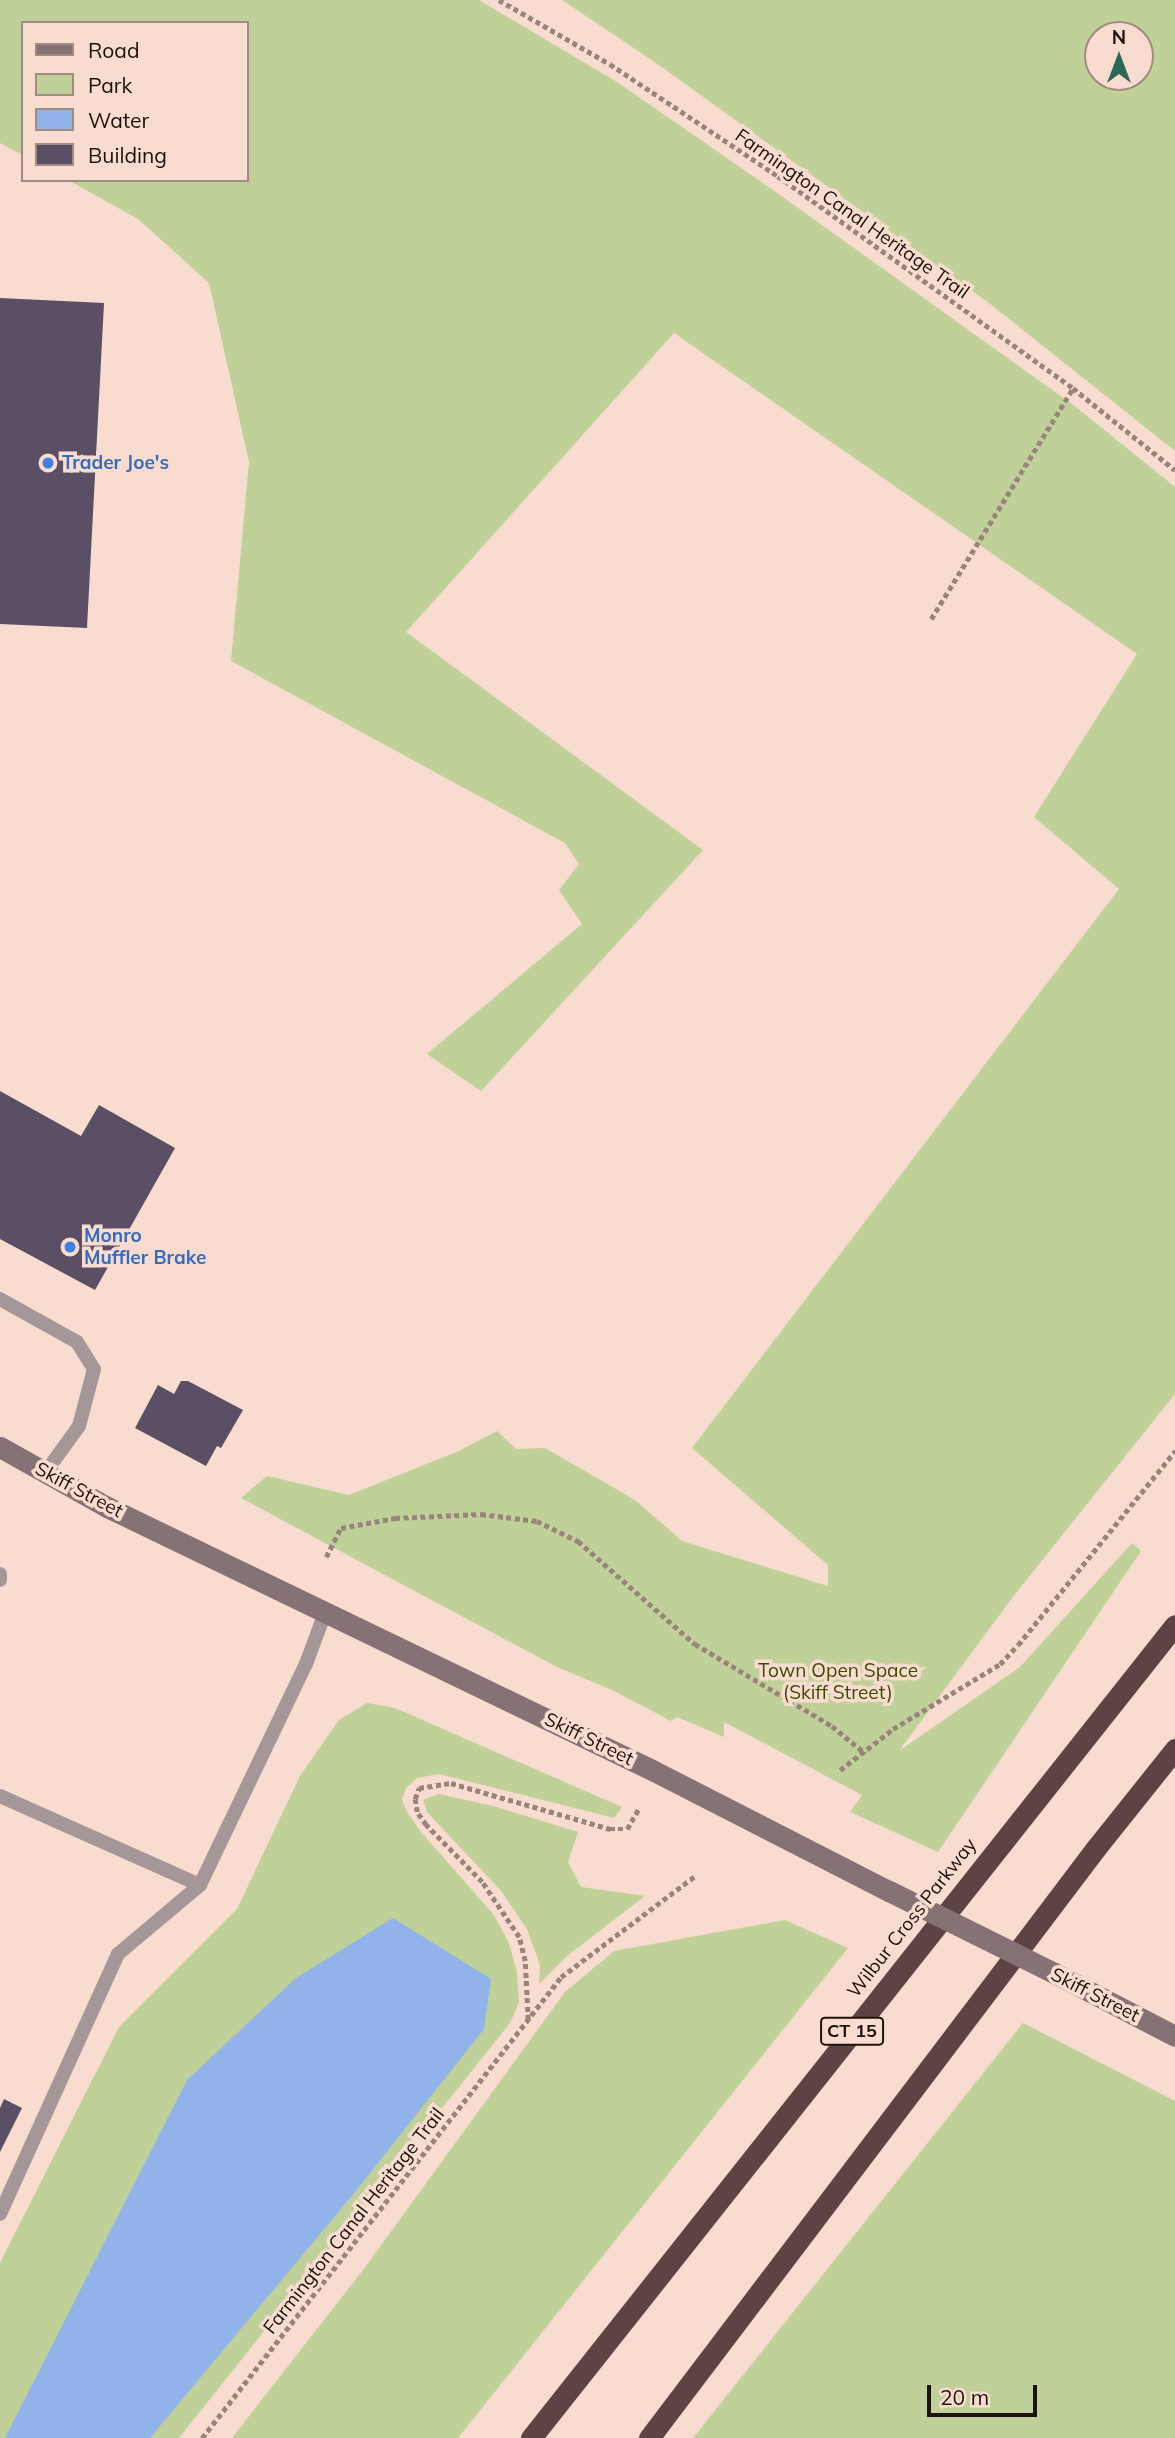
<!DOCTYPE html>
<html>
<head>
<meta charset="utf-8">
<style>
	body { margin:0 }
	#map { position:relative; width:1175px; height:2438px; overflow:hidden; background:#f9dcd0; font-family:Mulish,sans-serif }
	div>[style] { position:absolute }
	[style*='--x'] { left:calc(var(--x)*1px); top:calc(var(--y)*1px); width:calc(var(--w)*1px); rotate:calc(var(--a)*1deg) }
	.green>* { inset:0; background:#bfd098 }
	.water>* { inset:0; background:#91b3ea }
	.building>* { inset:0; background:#5a4f64 }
	.path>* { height:4.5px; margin-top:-2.25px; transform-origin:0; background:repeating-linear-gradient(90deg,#99847b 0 5px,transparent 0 8.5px) }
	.lane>* { height:14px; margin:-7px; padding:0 7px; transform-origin:7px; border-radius:7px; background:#a59798 }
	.secondary>* { height:21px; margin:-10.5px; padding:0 10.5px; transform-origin:10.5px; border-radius:10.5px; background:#867274 }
	.highway>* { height:21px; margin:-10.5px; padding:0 10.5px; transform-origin:10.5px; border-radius:10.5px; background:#5d4344 }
	.secondary-bridge>* { height:21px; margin:-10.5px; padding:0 10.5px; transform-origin:10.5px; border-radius:10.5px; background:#867274 }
	.dots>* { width:19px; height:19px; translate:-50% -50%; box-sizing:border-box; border:4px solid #f9dcd0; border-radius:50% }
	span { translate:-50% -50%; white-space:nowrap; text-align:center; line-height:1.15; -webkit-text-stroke:7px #f9dcd0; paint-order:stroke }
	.shield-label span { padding:2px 5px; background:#f9dcd0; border:2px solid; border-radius:5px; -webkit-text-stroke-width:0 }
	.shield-label { font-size:18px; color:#1c120e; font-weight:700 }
	.street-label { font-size:19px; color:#1c120e }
	.shop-label { font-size:19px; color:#366cbe; font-weight:700 }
	.left { translate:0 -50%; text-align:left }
	.park-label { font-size:19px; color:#3c4b00 }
	.legend { position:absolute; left:21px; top:21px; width:228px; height:161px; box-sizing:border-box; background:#f9dcd0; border:2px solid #a18b82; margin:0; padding:9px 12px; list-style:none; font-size:21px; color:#1c120e }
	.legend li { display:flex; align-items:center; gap:14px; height:35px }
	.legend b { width:35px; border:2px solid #a18b82 }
	.north { position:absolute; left:1084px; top:21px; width:70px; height:70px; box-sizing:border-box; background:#f9dcd0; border:2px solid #a18b82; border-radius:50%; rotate:0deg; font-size:19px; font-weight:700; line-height:28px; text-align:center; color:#1c120e }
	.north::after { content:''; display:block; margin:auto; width:24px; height:32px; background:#2c6954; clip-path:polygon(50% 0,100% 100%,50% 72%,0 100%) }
	.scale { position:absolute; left:927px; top:2385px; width:110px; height:32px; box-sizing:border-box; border:4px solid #1c120e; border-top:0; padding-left:9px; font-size:21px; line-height:24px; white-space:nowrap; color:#1c120e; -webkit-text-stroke:5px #f9dcd0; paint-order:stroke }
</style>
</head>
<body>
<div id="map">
	<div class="green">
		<div style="clip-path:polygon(0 0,479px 0,617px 82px,773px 190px,1076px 407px,1175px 487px,1175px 1394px,1012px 1598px,899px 1751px,1020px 1667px,1132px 1543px,1141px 1551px,938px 1852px,850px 1812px,862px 1795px,724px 1722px,724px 1737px,677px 1717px,671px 1721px,614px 1691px,555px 1666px,241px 1498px,267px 1476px,349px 1495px,459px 1451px,497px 1431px,516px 1449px,545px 1448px,635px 1500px,682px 1541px,828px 1586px,828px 1565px,692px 1448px,1119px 889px,1034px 817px,1137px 654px,674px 333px,406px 632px,703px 850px,481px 1091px,427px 1054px,582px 924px,559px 890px,579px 864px,565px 843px,231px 661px,249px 462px,209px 283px,138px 219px,68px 180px,247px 180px,247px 23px,23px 23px,23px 155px,0 143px)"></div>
		<div style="clip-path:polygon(evenodd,562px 0,1175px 0,1175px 451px,989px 303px,659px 65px,562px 0,1098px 35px,1140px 35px,1140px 77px,1098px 77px,1098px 35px)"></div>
		<div style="clip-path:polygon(367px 1703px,395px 1708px,622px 1807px,614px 1818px,439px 1774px,417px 1778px,406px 1788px,402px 1800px,407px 1812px,421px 1832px,494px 1915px,509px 1943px,517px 1973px,519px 2003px,510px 2023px,179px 2438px,0 2438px,0 2263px,119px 2027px,237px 1909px,300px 1776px,339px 1720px)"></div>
		<div style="clip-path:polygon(439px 1794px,493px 1806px,578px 1832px,568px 1862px,581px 1887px,645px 1896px,567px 1956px,539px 1984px,540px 1965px,527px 1929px,502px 1892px,427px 1812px,423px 1800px)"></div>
		<div style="clip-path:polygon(785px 1920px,848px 1948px,458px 2438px,232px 2438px,363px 2270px,565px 1992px,614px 1951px)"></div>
		<div style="clip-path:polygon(1023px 2023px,1175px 2101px,1175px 2438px,693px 2438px)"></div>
	</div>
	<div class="water">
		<div style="clip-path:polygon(393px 1918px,491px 1979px,484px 2029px,355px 2192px,150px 2438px,5px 2438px,187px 2080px,296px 1978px)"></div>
	</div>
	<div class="building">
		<div style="clip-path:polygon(0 298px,104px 303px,87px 628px,0 624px)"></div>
		<div style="clip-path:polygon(0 1091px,81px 1136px,99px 1105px,175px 1148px,95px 1290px,0 1239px)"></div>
		<div style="clip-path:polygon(181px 1381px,188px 1381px,243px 1410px,221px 1448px,217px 1446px,206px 1466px,135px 1428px,158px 1385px,174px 1394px)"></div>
		<div style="clip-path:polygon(4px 2099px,22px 2108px,0 2152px,0 2108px)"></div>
	</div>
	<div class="path">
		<div style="--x:499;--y:0;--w:128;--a:30"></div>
		<div style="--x:610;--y:64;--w:202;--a:33.7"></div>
		<div style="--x:778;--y:176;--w:363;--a:35.7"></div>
		<div style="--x:1073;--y:388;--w:131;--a:38.8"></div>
		<div style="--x:931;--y:619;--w:271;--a:-58.4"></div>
		<div style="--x:326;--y:1557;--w:33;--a:-63"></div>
		<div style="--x:341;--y:1528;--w:55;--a:-10.5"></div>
		<div style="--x:395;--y:1518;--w:86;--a:-2.7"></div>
		<div style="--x:481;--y:1514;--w:56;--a:7.1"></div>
		<div style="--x:537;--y:1521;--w:46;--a:26"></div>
		<div style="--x:578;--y:1541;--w:156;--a:41.4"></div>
		<div style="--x:695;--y:1644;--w:160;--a:30.9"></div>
		<div style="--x:832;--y:1726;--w:43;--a:39.3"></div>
		<div style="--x:840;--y:1770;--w:67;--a:-37.7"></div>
		<div style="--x:893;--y:1729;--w:125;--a:-31.3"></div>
		<div style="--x:1000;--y:1664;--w:26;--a:-47"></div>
		<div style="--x:1018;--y:1645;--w:250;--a:-51"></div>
		<div style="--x:528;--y:2020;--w:59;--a:-92.9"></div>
		<div style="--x:525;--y:1961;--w:25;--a:-104"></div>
		<div style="--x:519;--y:1937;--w:66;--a:-123.9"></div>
		<div style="--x:482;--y:1882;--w:80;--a:-134.5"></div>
		<div style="--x:426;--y:1825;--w:16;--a:-125"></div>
		<div style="--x:417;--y:1812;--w:13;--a:-99"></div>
		<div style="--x:415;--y:1799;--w:12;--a:-70"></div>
		<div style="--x:419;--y:1788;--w:32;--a:-9"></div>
		<div style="--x:451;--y:1783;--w:166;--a:16.1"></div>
		<div style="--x:610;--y:1829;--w:17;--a:0"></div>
		<div style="--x:627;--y:1829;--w:24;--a:-60"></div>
		<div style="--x:202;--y:2438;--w:584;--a:-52.09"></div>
		<div style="--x:561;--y:1977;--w:168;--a:-37"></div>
	</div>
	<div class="lane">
		<div style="--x:0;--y:1299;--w:88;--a:29.2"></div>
		<div style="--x:77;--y:1342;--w:32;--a:58"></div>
		<div style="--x:94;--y:1369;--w:59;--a:104.7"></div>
		<div style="--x:79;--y:1426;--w:58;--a:125.9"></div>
		<div style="--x:0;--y:1574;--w:6;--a:90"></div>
		<div style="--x:0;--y:1796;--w:219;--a:24"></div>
		<div style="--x:200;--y:1885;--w:245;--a:-64.4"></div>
		<div style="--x:306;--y:1664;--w:58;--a:-69.7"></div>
		<div style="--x:0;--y:2214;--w:286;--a:-65.6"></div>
		<div style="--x:118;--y:1954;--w:107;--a:-40.1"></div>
	</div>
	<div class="secondary">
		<div style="--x:0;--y:1447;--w:123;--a:29.3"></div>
		<div style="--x:107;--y:1507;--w:607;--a:25.76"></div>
		<div style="--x:654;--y:1771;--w:264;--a:27.1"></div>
		<div style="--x:1054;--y:1973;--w:136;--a:27.5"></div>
	</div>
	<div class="highway">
		<div style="--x:531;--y:2438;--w:1037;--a:-51.62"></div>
		<div style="--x:649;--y:2438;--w:740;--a:-52.85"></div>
		<div style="--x:1096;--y:1848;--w:127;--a:-51.4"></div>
	</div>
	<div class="secondary-bridge">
		<div style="--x:889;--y:1891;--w:184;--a:26.4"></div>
	</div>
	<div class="dots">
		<div style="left:48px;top:463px;background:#3f7fe0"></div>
		<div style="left:70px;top:1247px;background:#3f7fe0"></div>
	</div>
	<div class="shield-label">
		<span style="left:852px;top:2031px">CT 15</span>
	</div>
	<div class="street-label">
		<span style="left:852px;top:214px;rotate:35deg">Farmington Canal Heritage Trail</span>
		<span style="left:79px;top:1490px;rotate:28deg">Skiff Street</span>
		<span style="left:589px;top:1739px;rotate:26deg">Skiff Street</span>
		<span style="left:912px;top:1918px;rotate:-52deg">Wilbur Cross Parkway</span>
		<span style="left:1095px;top:1995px;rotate:27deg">Skiff Street</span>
		<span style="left:354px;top:2221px;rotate:-52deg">Farmington Canal Heritage Trail</span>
	</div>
	<div class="shop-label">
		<span class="left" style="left:62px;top:463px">Trader Joe's</span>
		<span class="left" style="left:84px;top:1247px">Monro<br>Muffler Brake</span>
	</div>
	<div class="park-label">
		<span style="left:838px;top:1682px">Town Open Space<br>(Skiff Street)</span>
	</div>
	<ul class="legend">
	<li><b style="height:9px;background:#867274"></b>Road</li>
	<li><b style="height:19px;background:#bfd098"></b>Park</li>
	<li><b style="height:19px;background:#91b3ea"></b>Water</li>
	<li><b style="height:19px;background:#5a4f64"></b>Building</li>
	</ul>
	<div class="north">N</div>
	<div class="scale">20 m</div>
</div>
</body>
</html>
